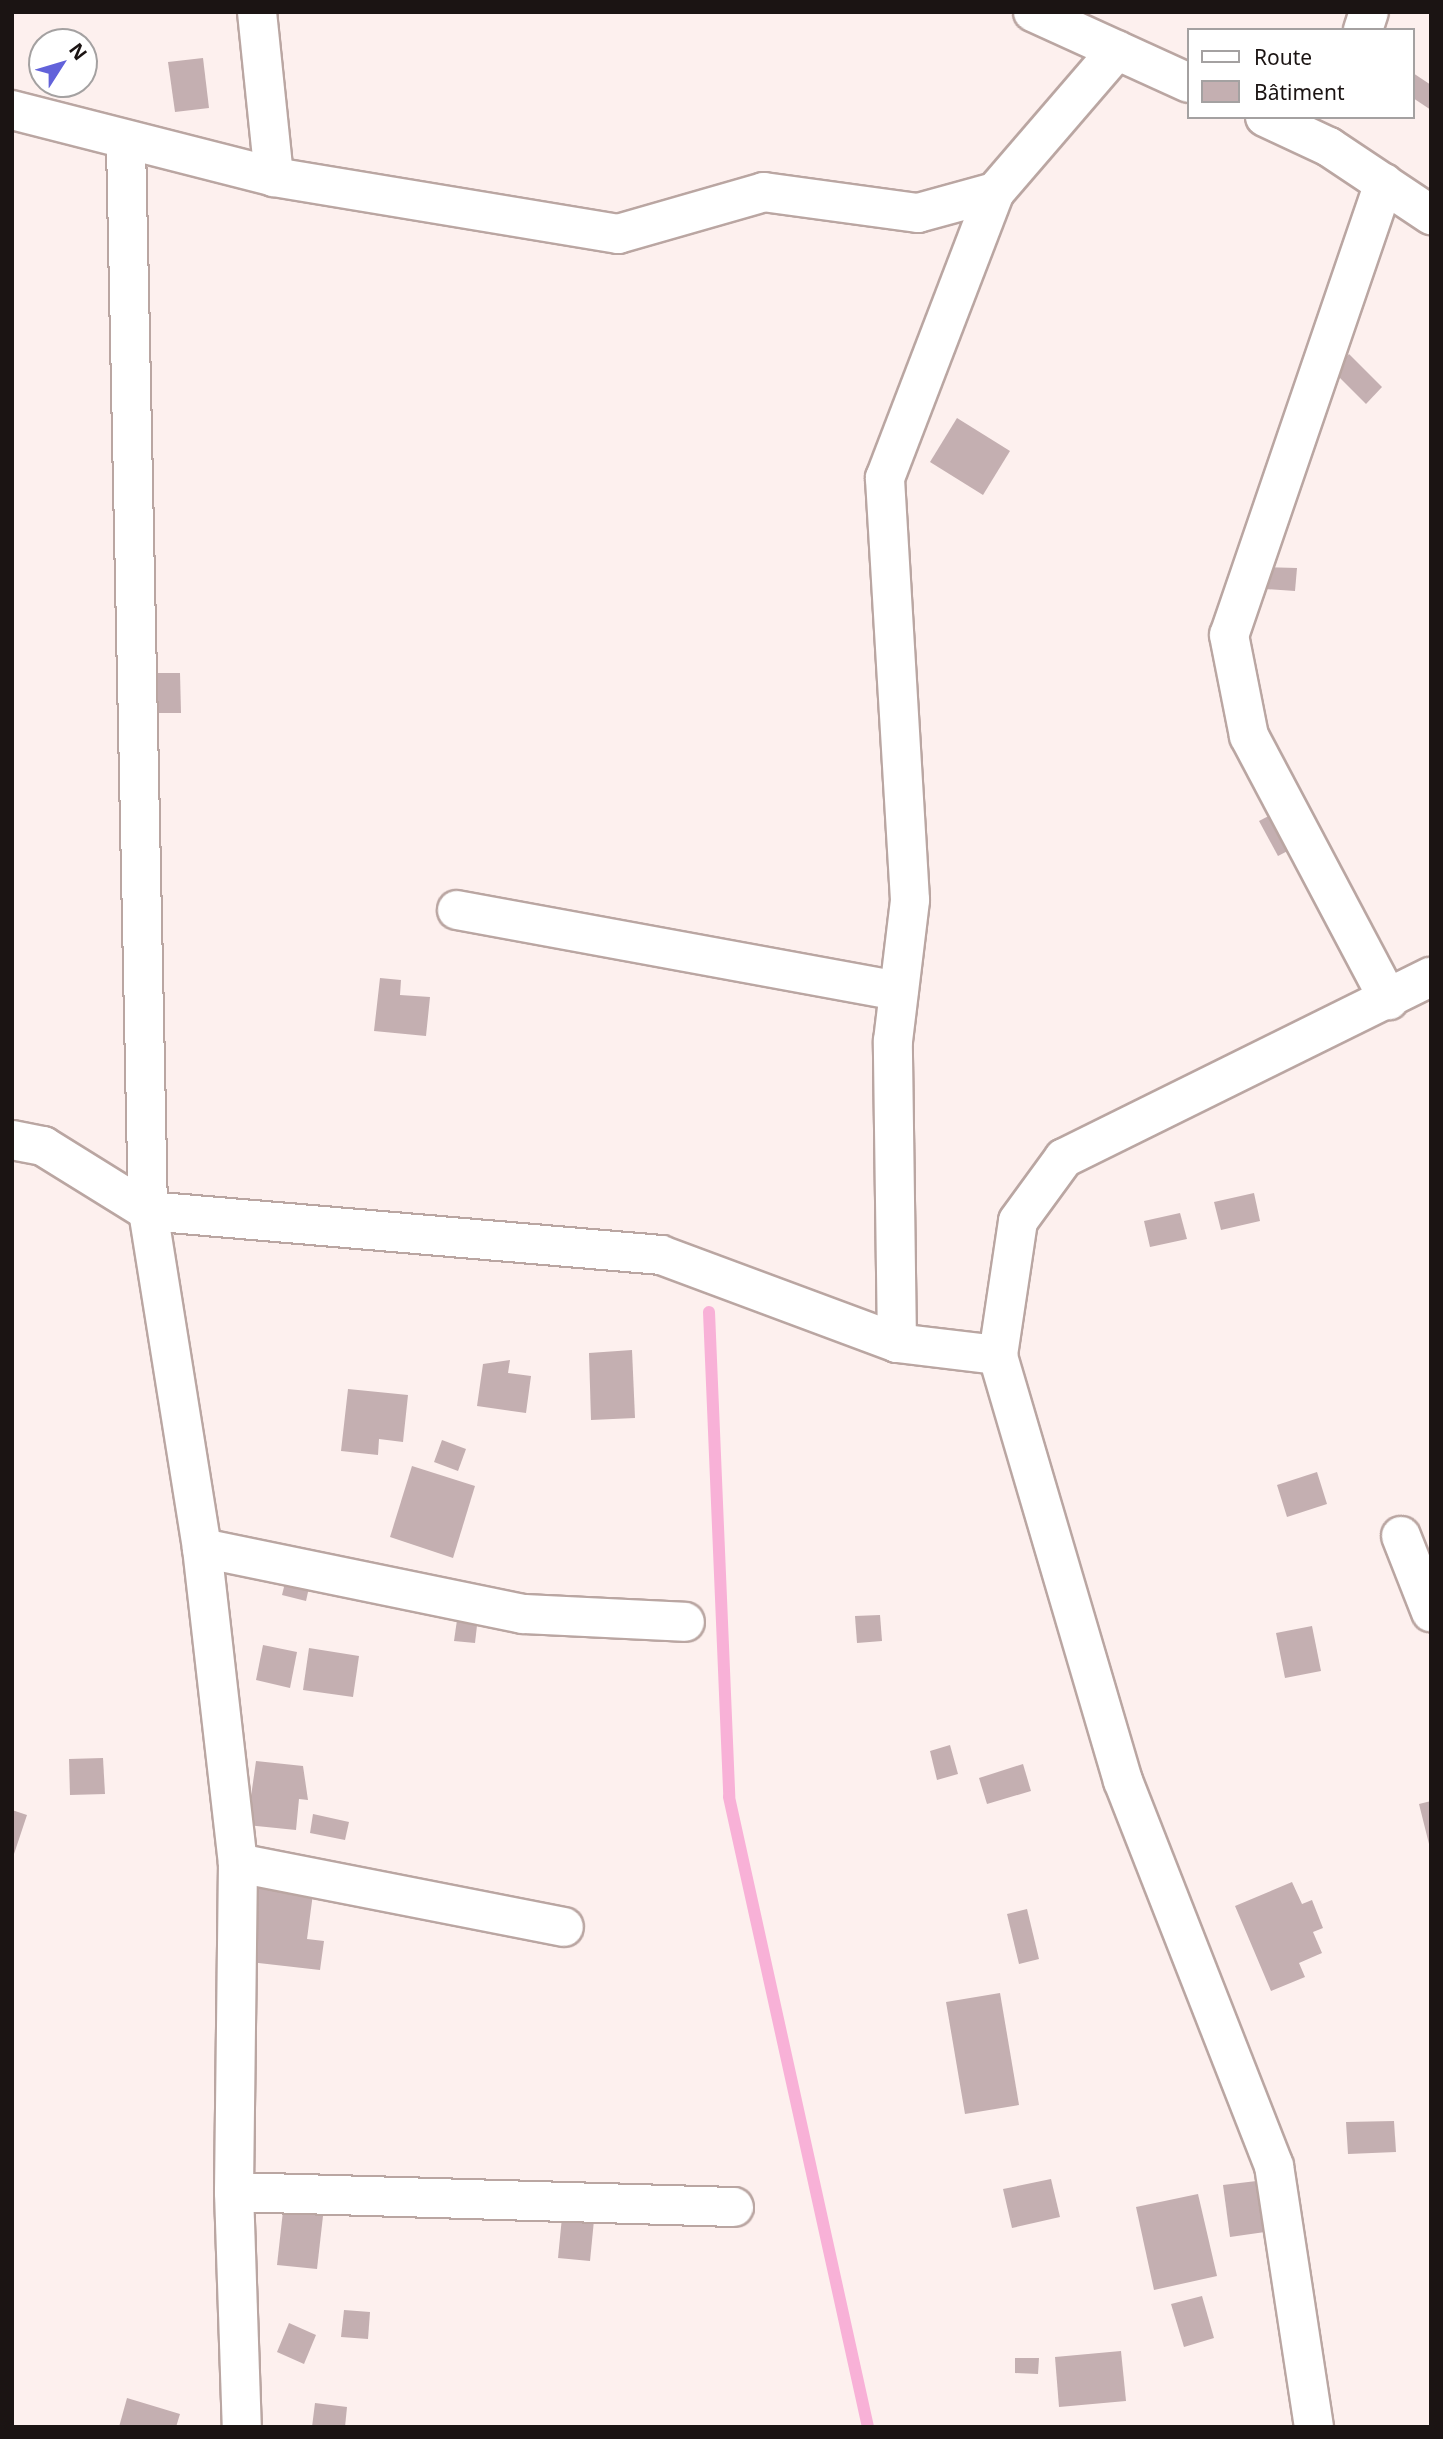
<!DOCTYPE html>
<html>
<head>
<meta charset="utf-8">
<style>
	body { margin:0 }
	#map { position:relative; width:1443px; height:2439px; overflow:hidden; background:#fdf0ee; font-family:"Noto Sans",sans-serif }
	div>[style] { position:absolute }
	[style*='--x'] { left:calc(var(--x)*1px); top:calc(var(--y)*1px); width:calc(var(--w)*1px); rotate:calc(var(--a)*1deg) }
	.stream>* { height:12px; margin:-6px; padding:0 6px; transform-origin:6px; border-radius:6px; background:#f8b1d7 }
	.building>* { inset:0; background:#c4afb1 }
	.roads { filter:drop-shadow(2px 0 #baa6a2) drop-shadow(-2px 0 #baa6a2) drop-shadow(0 2px #baa6a2) drop-shadow(0 -2px #baa6a2) }
	.minor>* { height:38px; margin:-19px; padding:0 19px; transform-origin:19px; border-radius:19px; background:#fff }
	span { translate:-50% -50%; white-space:nowrap; text-align:center; line-height:1.15; -webkit-text-stroke:7px #fff; paint-order:stroke }
	.frame { position:absolute; inset:0; border:14px solid #1b1413; pointer-events:none }
	.legend { position:absolute; left:1187px; top:28px; width:228px; height:91px; box-sizing:border-box; background:#fff; border:2px solid #a4a1a1; margin:0; padding:9px 12px; list-style:none; font-size:21px; color:#1b1413 }
	.legend li { display:flex; align-items:center; gap:14px; height:35px }
	.legend b { width:35px; border:2px solid #a4a1a1 }
	.north { position:absolute; left:28px; top:28px; width:70px; height:70px; box-sizing:border-box; background:#fff; border:2px solid #a4a1a1; border-radius:50%; rotate:53deg; font-size:19px; font-weight:700; line-height:28px; text-align:center; color:#1b1413 }
	.north::after { content:''; display:block; margin:auto; width:24px; height:32px; background:#6262da; clip-path:polygon(50% 0,100% 100%,50% 72%,0 100%) }
</style>
</head>
<body>
<div id="map">
	<div class="stream">
		<div style="--x:709;--y:1312;--w:485;--a:87.6"></div>
		<div style="--x:729;--y:1797;--w:645;--a:77.56"></div>
	</div>
	<div class="building">
		<div style="clip-path:polygon(203px 58px,209px 108px,175px 112px,168px 62px)"></div>
		<div style="clip-path:polygon(1413px 73px,1431px 85px,1431px 110px,1413px 98px)"></div>
		<div style="clip-path:polygon(1349px 354px,1382px 387px,1366px 404px,1333px 371px)"></div>
		<div style="clip-path:polygon(957px 418px,1010px 451px,983px 495px,930px 462px)"></div>
		<div style="clip-path:polygon(1266px 567px,1297px 568px,1295px 591px,1265px 589px)"></div>
		<div style="clip-path:polygon(156px 673px,180px 673px,181px 713px,155px 713px)"></div>
		<div style="clip-path:polygon(1282px 809px,1301px 844px,1278px 856px,1259px 821px)"></div>
		<div style="clip-path:polygon(380px 978px,401px 980px,400px 995px,430px 997px,426px 1036px,374px 1031px)"></div>
		<div style="clip-path:polygon(1254px 1193px,1260px 1221px,1221px 1230px,1214px 1202px)"></div>
		<div style="clip-path:polygon(1180px 1213px,1187px 1239px,1150px 1247px,1144px 1221px)"></div>
		<div style="clip-path:polygon(632px 1350px,635px 1418px,591px 1420px,589px 1353px)"></div>
		<div style="clip-path:polygon(510px 1360px,508px 1373px,531px 1376px,526px 1413px,477px 1406px,483px 1364px)"></div>
		<div style="clip-path:polygon(348px 1389px,408px 1395px,403px 1442px,379px 1439px,378px 1455px,341px 1451px)"></div>
		<div style="clip-path:polygon(442px 1440px,466px 1449px,458px 1471px,434px 1462px)"></div>
		<div style="clip-path:polygon(412px 1466px,475px 1486px,453px 1558px,390px 1537px)"></div>
		<div style="clip-path:polygon(1317px 1472px,1327px 1504px,1287px 1517px,1277px 1485px)"></div>
		<div style="clip-path:polygon(290px 1563px,313px 1569px,306px 1601px,282px 1595px)"></div>
		<div style="clip-path:polygon(459px 1606px,479px 1608px,475px 1643px,454px 1641px)"></div>
		<div style="clip-path:polygon(880px 1615px,882px 1641px,857px 1643px,855px 1616px)"></div>
		<div style="clip-path:polygon(1312px 1626px,1321px 1671px,1285px 1678px,1276px 1633px)"></div>
		<div style="clip-path:polygon(263px 1645px,297px 1652px,290px 1688px,256px 1680px)"></div>
		<div style="clip-path:polygon(309px 1648px,359px 1656px,353px 1697px,303px 1690px)"></div>
		<div style="clip-path:polygon(950px 1745px,958px 1774px,937px 1780px,930px 1751px)"></div>
		<div style="clip-path:polygon(103px 1758px,105px 1794px,70px 1795px,69px 1759px)"></div>
		<div style="clip-path:polygon(256px 1761px,303px 1766px,308px 1800px,299px 1799px,296px 1830px,247px 1825px)"></div>
		<div style="clip-path:polygon(1023px 1764px,1031px 1791px,987px 1804px,979px 1778px)"></div>
		<div style="clip-path:polygon(1431px 1801px,1431px 1847px,1430px 1848px,1419px 1804px)"></div>
		<div style="clip-path:polygon(12px 1810px,27px 1815px,13px 1857px,12px 1857px)"></div>
		<div style="clip-path:polygon(313px 1814px,349px 1822px,345px 1840px,310px 1833px)"></div>
		<div style="clip-path:polygon(259px 1879px,314px 1886px,307px 1939px,324px 1941px,320px 1970px,249px 1962px)"></div>
		<div style="clip-path:polygon(1292px 1882px,1302px 1904px,1312px 1900px,1323px 1928px,1313px 1932px,1322px 1953px,1299px 1963px,1305px 1977px,1271px 1991px,1235px 1906px)"></div>
		<div style="clip-path:polygon(1027px 1909px,1039px 1959px,1019px 1964px,1007px 1914px)"></div>
		<div style="clip-path:polygon(1000px 1993px,1019px 2105px,965px 2114px,946px 2002px)"></div>
		<div style="clip-path:polygon(1394px 2121px,1396px 2152px,1348px 2154px,1346px 2122px)"></div>
		<div style="clip-path:polygon(1051px 2179px,1060px 2217px,1012px 2228px,1003px 2189px)"></div>
		<div style="clip-path:polygon(1265px 2180px,1272px 2231px,1230px 2237px,1223px 2185px)"></div>
		<div style="clip-path:polygon(1198px 2194px,1217px 2276px,1154px 2290px,1136px 2207px)"></div>
		<div style="clip-path:polygon(283px 2211px,323px 2216px,317px 2269px,277px 2265px)"></div>
		<div style="clip-path:polygon(562px 2217px,594px 2220px,590px 2261px,558px 2258px)"></div>
		<div style="clip-path:polygon(1202px 2296px,1214px 2338px,1184px 2347px,1171px 2304px)"></div>
		<div style="clip-path:polygon(344px 2310px,370px 2312px,368px 2339px,341px 2337px)"></div>
		<div style="clip-path:polygon(289px 2323px,316px 2335px,304px 2364px,277px 2352px)"></div>
		<div style="clip-path:polygon(1121px 2351px,1126px 2401px,1059px 2407px,1055px 2357px)"></div>
		<div style="clip-path:polygon(1015px 2358px,1039px 2358px,1038px 2374px,1015px 2373px)"></div>
		<div style="clip-path:polygon(127px 2398px,180px 2414px,176px 2427px,119px 2427px)"></div>
		<div style="clip-path:polygon(315px 2403px,347px 2407px,345px 2427px,312px 2427px)"></div>
	</div>
	<div class="roads">
		<div class="minor">
			<div style="--x:257;--y:12;--w:166;--a:84.1"></div>
			<div style="--x:1033;--y:12;--w:171;--a:24.5"></div>
			<div style="--x:1363;--y:30;--w:19;--a:-72"></div>
			<div style="--x:12;--y:110;--w:270;--a:14.3"></div>
			<div style="--x:274;--y:177;--w:349;--a:9.4"></div>
			<div style="--x:618;--y:234;--w:152;--a:-16"></div>
			<div style="--x:764;--y:192;--w:155;--a:7.8"></div>
			<div style="--x:918;--y:213;--w:80;--a:-15.3"></div>
			<div style="--x:1265;--y:117;--w:71;--a:25.1"></div>
			<div style="--x:1329;--y:147;--w:123;--a:33.7"></div>
			<div style="--x:126;--y:144;--w:1067;--a:88.82"></div>
			<div style="--x:148;--y:1211;--w:341;--a:80.9"></div>
			<div style="--x:202;--y:1548;--w:317;--a:83.5"></div>
			<div style="--x:238;--y:1863;--w:329;--a:90.7"></div>
			<div style="--x:234;--y:2192;--w:235;--a:88.1"></div>
			<div style="--x:1384;--y:183;--w:478;--a:108.9"></div>
			<div style="--x:1229;--y:635;--w:103;--a:78.8"></div>
			<div style="--x:1249;--y:736;--w:299;--a:62.1"></div>
			<div style="--x:457;--y:910;--w:449;--a:10.4"></div>
			<div style="--x:12;--y:1140;--w:32;--a:11"></div>
			<div style="--x:43;--y:1146;--w:123;--a:31.8"></div>
			<div style="--x:148;--y:1211;--w:515;--a:4.9"></div>
			<div style="--x:661;--y:1255;--w:252;--a:20.4"></div>
			<div style="--x:897;--y:1343;--w:102;--a:6.8"></div>
			<div style="--x:897;--y:1343;--w:302;--a:-90.8"></div>
			<div style="--x:893;--y:1041;--w:142;--a:-83.1"></div>
			<div style="--x:910;--y:900;--w:423;--a:-93.4"></div>
			<div style="--x:885;--y:478;--w:306;--a:-69"></div>
			<div style="--x:995;--y:192;--w:187;--a:-49.3"></div>
			<div style="--x:1401;--y:1536;--w:82;--a:68.5"></div>
			<div style="--x:202;--y:1548;--w:328;--a:11.6"></div>
			<div style="--x:523;--y:1614;--w:162;--a:2.8"></div>
			<div style="--x:238;--y:1863;--w:332;--a:11.1"></div>
			<div style="--x:234;--y:2192;--w:500;--a:1.72"></div>
			<div style="--x:1314;--y:2427;--w:264;--a:-98.7"></div>
			<div style="--x:1274;--y:2166;--w:414;--a:-111.4"></div>
			<div style="--x:1123;--y:1781;--w:444;--a:-106.4"></div>
			<div style="--x:998;--y:1355;--w:135;--a:-81.5"></div>
			<div style="--x:1018;--y:1221;--w:78;--a:-53.9"></div>
			<div style="--x:1064;--y:1158;--w:409;--a:-26.3"></div>
		</div>
	</div>
	<div class="frame"></div>
	<ul class="legend">
	<li><b style="height:9px;background:#fff"></b>Route</li>
	<li><b style="height:19px;background:#c4afb1"></b>Bâtiment</li>
	</ul>
	<div class="north">N</div>
</div>
</body>
</html>
